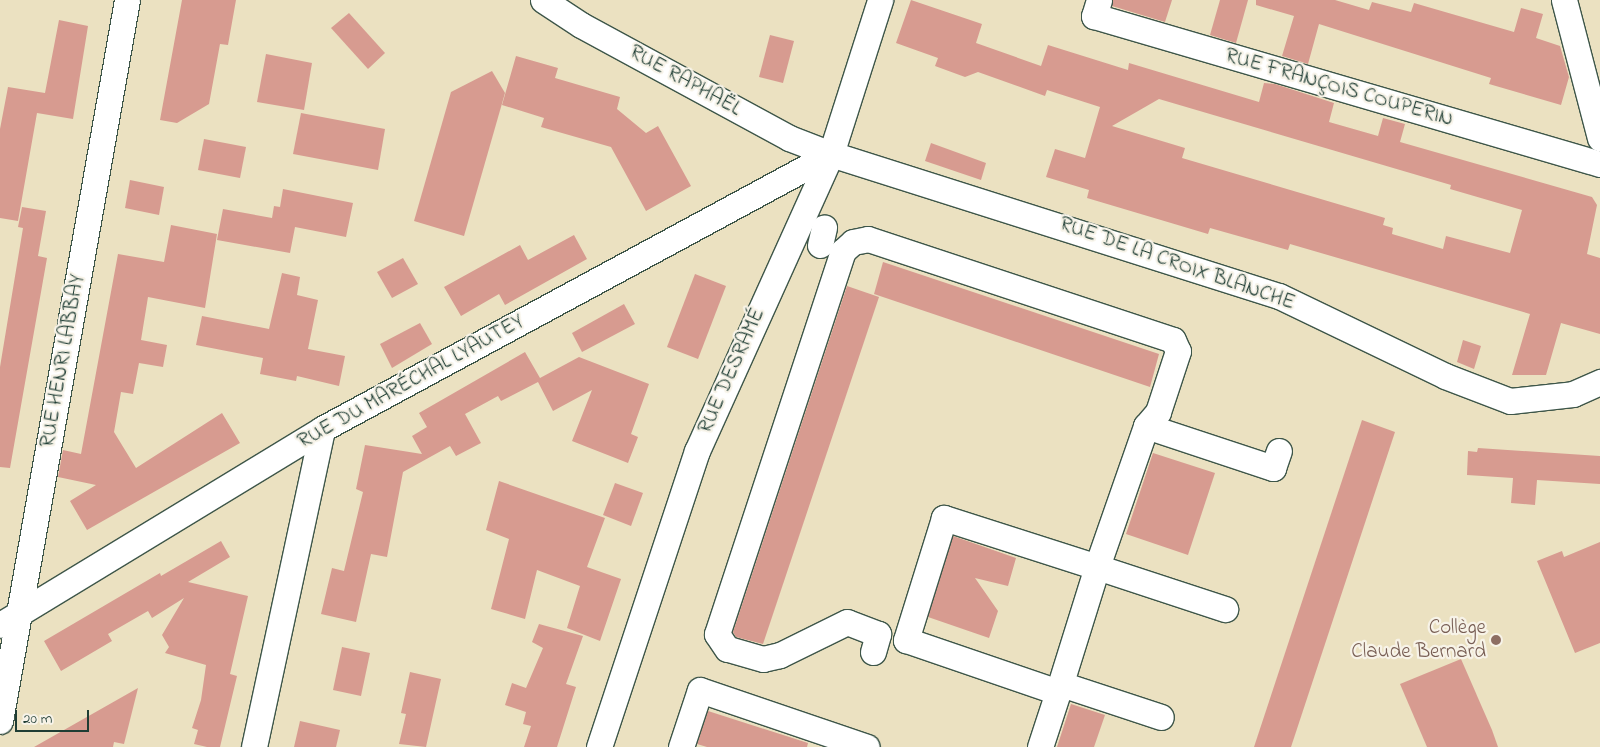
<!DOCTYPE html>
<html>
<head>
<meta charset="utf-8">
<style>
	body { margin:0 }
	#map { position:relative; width:1600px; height:747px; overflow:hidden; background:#ebe1c1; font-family:"Indie Flower",sans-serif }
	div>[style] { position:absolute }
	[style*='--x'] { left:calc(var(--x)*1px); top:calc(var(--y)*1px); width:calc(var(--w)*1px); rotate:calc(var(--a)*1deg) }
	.building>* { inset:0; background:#d79b90 }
	.roads { filter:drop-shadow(1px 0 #3e5649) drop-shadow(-1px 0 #3e5649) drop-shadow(0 1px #3e5649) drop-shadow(0 -1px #3e5649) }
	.minor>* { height:25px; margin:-12.5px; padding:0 12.5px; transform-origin:12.5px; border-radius:12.5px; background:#fff }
	.dots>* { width:14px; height:14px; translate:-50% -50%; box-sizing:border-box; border:2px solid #f7f3e8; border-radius:50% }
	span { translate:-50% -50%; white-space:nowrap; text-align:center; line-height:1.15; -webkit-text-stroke:4.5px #f7f3e8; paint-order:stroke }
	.street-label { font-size:21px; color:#1f3d34 }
	.education-label { font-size:21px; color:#785e54 }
	.right { translate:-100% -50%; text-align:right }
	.scale { position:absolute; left:15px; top:710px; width:74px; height:22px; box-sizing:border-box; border:2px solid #1f3d34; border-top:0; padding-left:6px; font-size:15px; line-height:18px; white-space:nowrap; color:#1f3d34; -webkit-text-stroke:4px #f7f3e8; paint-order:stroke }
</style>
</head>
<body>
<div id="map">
	<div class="building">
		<div style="clip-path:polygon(182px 0,236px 0,228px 45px,220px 44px,209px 104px,177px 123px,160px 120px)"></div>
		<div style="clip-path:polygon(evenodd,911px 0,982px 24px,976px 43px,1041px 66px,1048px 45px,1128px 70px,1129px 63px,1259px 102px,1264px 83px,1275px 84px,1334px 103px,1329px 122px,1378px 136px,1383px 118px,1405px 124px,1400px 142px,1592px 197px,1597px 205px,1587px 254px,1600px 258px,1600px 334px,1561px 323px,1546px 375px,1512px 375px,1530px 314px,1290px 244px,1288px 250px,1210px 228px,1208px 234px,1087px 198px,1089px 190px,1046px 177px,1055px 149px,1085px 158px,1100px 107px,1047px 90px,1045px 96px,978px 72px,965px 77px,935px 66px,938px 58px,896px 43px,911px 0,1159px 99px,1451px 185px,1450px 189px,1522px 210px,1510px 253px,1446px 236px,1443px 249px,1392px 234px,1393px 228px,1383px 225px,1385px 218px,1182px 158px,1185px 148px,1112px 126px,1159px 99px)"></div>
		<div style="clip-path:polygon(1113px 0,1172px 0,1165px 22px,1112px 6px)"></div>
		<div style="clip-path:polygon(1220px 0,1248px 0,1236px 43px,1210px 35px)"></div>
		<div style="clip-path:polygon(1256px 0,1335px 0,1369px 10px,1372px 2px,1411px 12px,1414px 3px,1514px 32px,1521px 8px,1543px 14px,1536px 38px,1560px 46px,1569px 77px,1561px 105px,1489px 84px,1491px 78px,1319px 24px,1308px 64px,1282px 56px,1294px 16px,1256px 5px)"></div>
		<div style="clip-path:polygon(349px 13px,385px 53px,368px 69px,331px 28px)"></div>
		<div style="clip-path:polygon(59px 20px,88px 26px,73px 119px,37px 113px,18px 221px,0 218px,0 129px,8px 87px,45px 93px)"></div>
		<div style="clip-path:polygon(770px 35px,794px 41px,783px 83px,759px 77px)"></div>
		<div style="clip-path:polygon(266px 54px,312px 63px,304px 110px,257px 102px)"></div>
		<div style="clip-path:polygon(516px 56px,558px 68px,555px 78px,620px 97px,617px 109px,646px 133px,658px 126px,691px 186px,646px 211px,611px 147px,541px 127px,544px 118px,502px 105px)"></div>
		<div style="clip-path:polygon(492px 71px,505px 93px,464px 236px,414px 221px,451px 92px)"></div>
		<div style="clip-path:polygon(301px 113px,385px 129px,378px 170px,293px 154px)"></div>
		<div style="clip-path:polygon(204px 139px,246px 147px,240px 178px,198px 170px)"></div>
		<div style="clip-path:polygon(931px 143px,986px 163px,981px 180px,925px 161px)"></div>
		<div style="clip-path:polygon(130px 180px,164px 187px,159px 215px,125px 208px)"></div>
		<div style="clip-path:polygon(283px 189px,353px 203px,346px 237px,295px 227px,290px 253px,217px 240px,223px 209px,272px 218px,274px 206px,280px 207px)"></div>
		<div style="clip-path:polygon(22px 207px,46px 211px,38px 256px,47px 258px,10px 468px,0 467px,0 367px,23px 228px,18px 227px)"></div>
		<div style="clip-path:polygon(171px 225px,217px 234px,205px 308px,148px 297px,141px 340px,167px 345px,163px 367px,139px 363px,133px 394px,121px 392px,114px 432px,136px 468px,222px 413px,240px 443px,87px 530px,70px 501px,96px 485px,58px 477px,63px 450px,81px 454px,118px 254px,164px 262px)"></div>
		<div style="clip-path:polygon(574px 235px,587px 259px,505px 305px,499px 294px,461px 316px,444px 287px,520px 245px,528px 260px)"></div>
		<div style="clip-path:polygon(403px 258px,418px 284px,392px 298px,377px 272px)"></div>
		<div style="clip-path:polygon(883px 262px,1159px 354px,1150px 387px,874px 294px)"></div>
		<div style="clip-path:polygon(282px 273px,300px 277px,297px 295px,318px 300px,308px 349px,345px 356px,339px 386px,297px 376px,296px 381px,260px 374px,263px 358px,196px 345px,202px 316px,269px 329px)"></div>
		<div style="clip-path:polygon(695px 274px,726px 286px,698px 359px,667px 347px)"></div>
		<div style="clip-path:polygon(847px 286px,879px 297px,763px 644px,736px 637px,733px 632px)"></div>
		<div style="clip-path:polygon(624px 304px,635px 324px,582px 352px,572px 333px)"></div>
		<div style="clip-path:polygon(420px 323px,432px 344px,392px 368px,380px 344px)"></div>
		<div style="clip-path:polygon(1463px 340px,1481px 346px,1474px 369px,1457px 362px)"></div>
		<div style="clip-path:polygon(525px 352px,540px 378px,579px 357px,649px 384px,631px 434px,638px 437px,628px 463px,572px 441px,592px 390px,553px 411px,538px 382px,501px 401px,498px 396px,465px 414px,481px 443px,456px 456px,450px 446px,403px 472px,387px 557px,371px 554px,356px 622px,321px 614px,332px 568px,344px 571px,363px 492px,356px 489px,365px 445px,422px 454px,412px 436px,427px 427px,419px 413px)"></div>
		<div style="clip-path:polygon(1362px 420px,1395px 432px,1291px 747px,1254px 747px)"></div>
		<div style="clip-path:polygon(1478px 448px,1600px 456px,1600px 484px,1537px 480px,1535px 505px,1511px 503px,1513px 478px,1467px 475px,1468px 451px,1477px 452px)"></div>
		<div style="clip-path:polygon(1153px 453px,1215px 473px,1188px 555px,1126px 534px)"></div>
		<div style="clip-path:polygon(499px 481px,605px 518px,587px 567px,621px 579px,600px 641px,567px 628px,580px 586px,537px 570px,525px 619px,491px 609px,509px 539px,486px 530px)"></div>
		<div style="clip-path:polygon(615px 483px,643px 493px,631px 526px,603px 515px)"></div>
		<div style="clip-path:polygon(953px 536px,1016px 558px,1008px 586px,975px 578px,998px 611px,989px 638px,928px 617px)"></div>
		<div style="clip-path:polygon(221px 541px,230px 557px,188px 582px,248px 596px,230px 674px,237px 676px,220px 747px,207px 747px,194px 744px,198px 730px,192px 728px,201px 700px,206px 665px,165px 653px,169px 647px,162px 635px,184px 598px,152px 618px,148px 611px,108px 634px,112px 641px,61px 671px,44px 641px,160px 573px,161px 576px)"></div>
		<div style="clip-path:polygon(1600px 542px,1600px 643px,1575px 653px,1537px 561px,1562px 551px,1564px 557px)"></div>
		<div style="clip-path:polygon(539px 624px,583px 636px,566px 684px,576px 687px,557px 747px,524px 747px,531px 726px,523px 724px,526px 712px,505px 705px,512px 683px,526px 688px,543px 648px,532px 642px)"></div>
		<div style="clip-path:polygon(342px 647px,370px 653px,361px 696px,333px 690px)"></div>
		<div style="clip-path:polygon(1461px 659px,1492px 730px,1498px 747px,1427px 747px,1400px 684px)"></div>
		<div style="clip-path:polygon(410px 672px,441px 679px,426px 747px,399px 744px,406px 714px,401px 713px)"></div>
		<div style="clip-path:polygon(138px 688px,124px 744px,114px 742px,113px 747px,34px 747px)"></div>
		<div style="clip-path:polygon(1071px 704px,1105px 715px,1094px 747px,1057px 747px)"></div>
		<div style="clip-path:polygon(708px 711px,808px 743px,807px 747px,707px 747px,697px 744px)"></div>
		<div style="clip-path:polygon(300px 721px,340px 730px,336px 747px,294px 747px)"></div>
	</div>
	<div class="roads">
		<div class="minor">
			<div style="--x:543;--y:0;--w:45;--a:33.3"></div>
			<div style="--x:581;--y:25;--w:237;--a:28.5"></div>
			<div style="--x:789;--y:138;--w:45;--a:20.9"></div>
			<div style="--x:831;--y:154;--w:470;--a:17.6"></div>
			<div style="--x:1279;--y:296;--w:184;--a:25.7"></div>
			<div style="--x:1445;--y:376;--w:70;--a:21"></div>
			<div style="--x:1510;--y:401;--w:63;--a:-6.3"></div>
			<div style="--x:1573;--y:394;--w:30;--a:-24"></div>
			<div style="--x:1099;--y:0;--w:17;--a:107"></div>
			<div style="--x:1094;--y:16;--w:527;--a:16.3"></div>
			<div style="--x:1564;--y:0;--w:143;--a:75.4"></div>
			<div style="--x:820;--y:245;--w:18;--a:-77"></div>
			<div style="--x:1146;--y:426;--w:134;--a:18.3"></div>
			<div style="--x:1273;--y:468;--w:18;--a:-71"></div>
			<div style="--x:0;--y:625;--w:377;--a:-31.3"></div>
			<div style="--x:322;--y:429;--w:579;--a:-28.38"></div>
			<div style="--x:873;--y:652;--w:19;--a:-74"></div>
			<div style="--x:878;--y:634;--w:33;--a:-159"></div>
			<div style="--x:847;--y:622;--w:75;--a:153.8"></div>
			<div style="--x:780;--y:655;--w:17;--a:167"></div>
			<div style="--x:763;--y:659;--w:37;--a:-164"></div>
			<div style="--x:727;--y:649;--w:18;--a:-124"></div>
			<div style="--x:717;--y:634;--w:403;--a:-71.8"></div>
			<div style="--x:843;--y:251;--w:13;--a:-42"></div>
			<div style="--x:853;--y:242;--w:15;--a:-11"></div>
			<div style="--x:868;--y:239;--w:321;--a:18.3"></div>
			<div style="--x:1173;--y:340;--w:12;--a:66"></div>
			<div style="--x:1178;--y:351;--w:64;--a:108.2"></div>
			<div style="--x:1158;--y:412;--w:18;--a:131"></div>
			<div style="--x:1146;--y:426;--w:149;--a:109.2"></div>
			<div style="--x:1097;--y:567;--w:135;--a:18.2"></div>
			<div style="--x:1061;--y:684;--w:105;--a:18.3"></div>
			<div style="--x:0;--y:721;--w:732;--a:-80.01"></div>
			<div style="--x:254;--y:747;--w:325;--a:-77.9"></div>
			<div style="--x:599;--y:747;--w:312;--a:-71.7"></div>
			<div style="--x:697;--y:451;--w:326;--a:-65.7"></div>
			<div style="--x:831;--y:154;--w:162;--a:-72.3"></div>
			<div style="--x:681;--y:747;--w:60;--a:-71.6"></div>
			<div style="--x:700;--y:690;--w:176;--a:18.8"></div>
			<div style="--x:1040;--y:747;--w:58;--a:-71.9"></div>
			<div style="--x:1058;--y:692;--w:131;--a:-72.7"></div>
			<div style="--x:1097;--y:567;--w:161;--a:-162.2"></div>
			<div style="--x:944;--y:518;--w:128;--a:107.3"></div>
			<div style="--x:906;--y:640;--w:161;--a:18.9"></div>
		</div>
	</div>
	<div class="dots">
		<div style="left:1496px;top:640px;background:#8d6e63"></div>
	</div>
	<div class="street-label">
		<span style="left:685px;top:81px;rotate:29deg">RUE RAPHAËL</span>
		<span style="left:1339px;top:88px;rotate:16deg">RUE FRANÇOIS COUPERIN</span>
		<span style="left:1177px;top:264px;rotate:19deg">RUE DE LA CROIX BLANCHE</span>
		<span style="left:63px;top:361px;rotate:-80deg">RUE HENRI LABBAY</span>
		<span style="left:732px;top:371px;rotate:-66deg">RUE DESRAMÉ</span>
		<span style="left:411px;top:382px;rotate:-29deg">RUE DU MARÉCHAL LYAUTEY</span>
	</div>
	<div class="education-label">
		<span class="right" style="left:1486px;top:640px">Collège<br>Claude Bernard</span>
	</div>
	<div class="scale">20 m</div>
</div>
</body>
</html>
